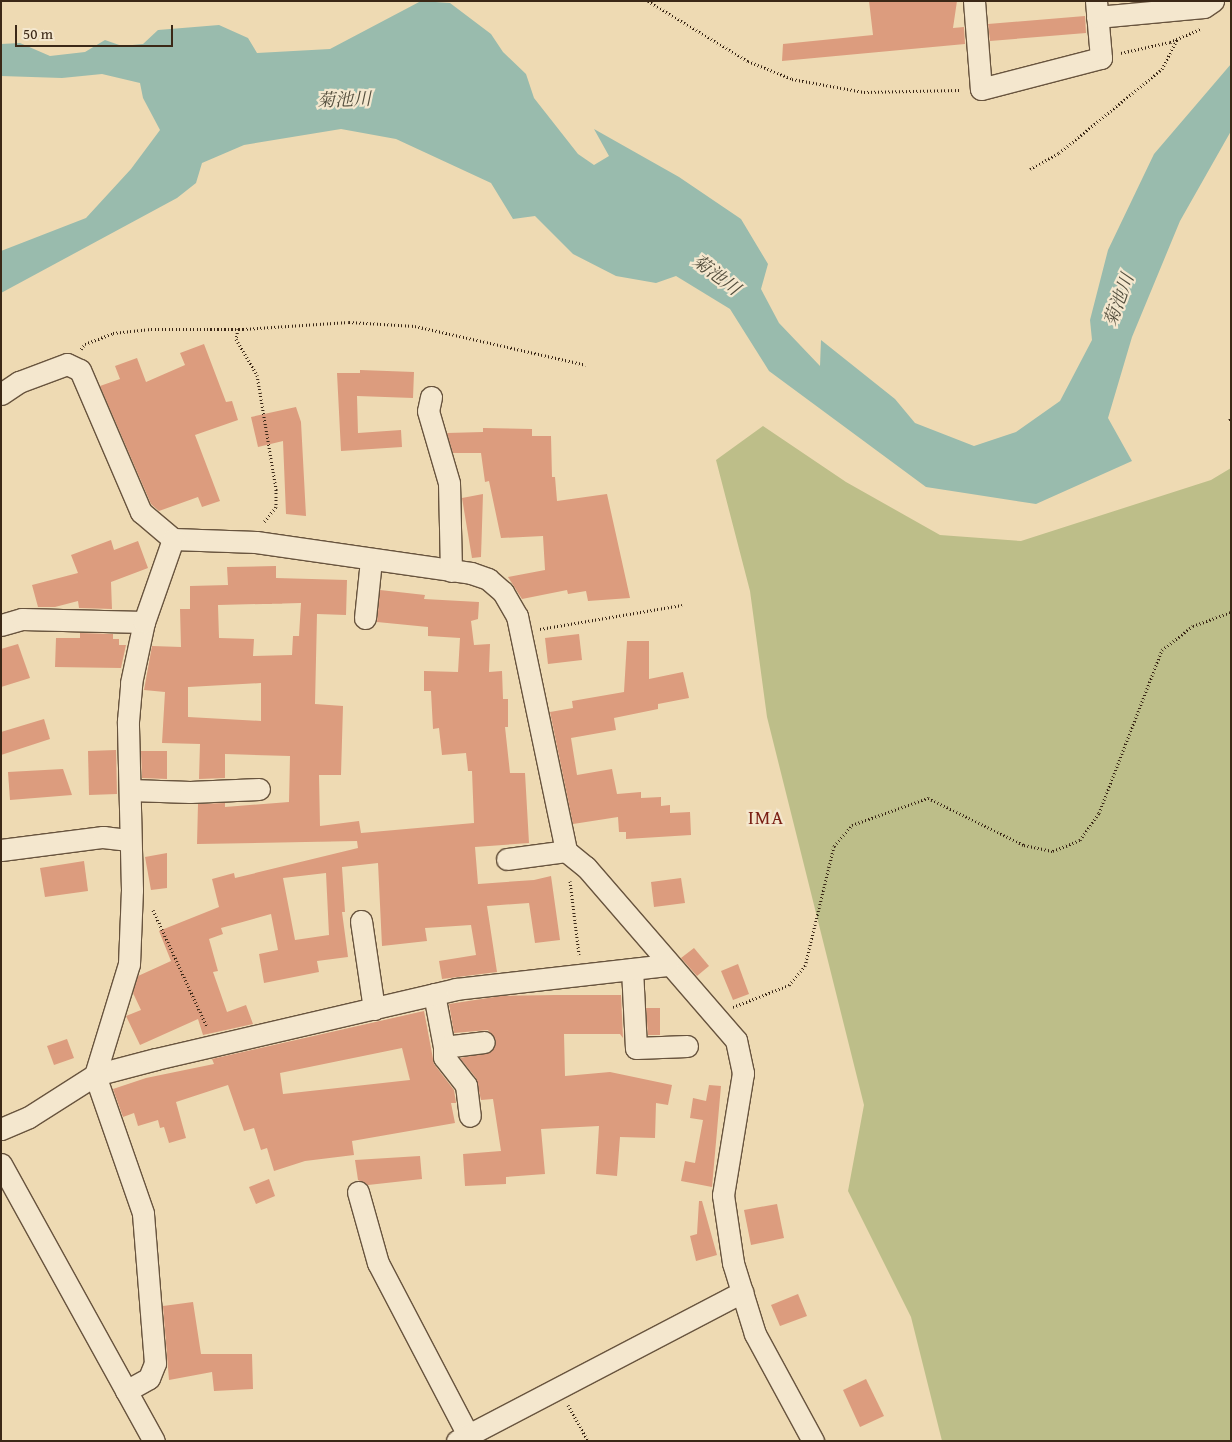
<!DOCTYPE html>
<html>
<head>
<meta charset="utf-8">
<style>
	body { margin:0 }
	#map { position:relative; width:1232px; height:1442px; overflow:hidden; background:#eedab3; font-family:"Gentium Book Plus","Noto Serif JP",serif }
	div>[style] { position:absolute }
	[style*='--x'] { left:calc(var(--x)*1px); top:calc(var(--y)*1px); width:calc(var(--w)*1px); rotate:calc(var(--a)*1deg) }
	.green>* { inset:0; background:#bdbe89 }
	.water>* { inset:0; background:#99bbad }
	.building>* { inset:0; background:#dc9c7e }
	.path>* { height:3px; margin-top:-1.5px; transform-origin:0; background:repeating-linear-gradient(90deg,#3b2817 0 1px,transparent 0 3.5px) }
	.roads { filter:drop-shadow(1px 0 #68543e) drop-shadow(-1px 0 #68543e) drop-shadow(0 1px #68543e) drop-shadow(0 -1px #68543e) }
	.minor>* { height:21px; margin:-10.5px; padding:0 10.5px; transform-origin:10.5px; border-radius:10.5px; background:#f4e7ce }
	span { translate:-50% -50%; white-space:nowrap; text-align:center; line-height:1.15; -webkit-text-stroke:4.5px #f4e7ce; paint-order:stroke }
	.water-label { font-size:18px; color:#524d3c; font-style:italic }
	.quarter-label { font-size:19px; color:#7a1f14; letter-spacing:1px }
	.frame { position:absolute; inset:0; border:2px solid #3b2817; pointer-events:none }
	.scale { position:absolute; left:15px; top:25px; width:158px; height:22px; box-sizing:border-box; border:2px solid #3b2817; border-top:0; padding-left:6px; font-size:15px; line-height:18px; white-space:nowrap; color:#3b2817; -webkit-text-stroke:4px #f4e7ce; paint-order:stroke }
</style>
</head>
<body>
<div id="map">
	<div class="green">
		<div style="clip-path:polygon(763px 426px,846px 482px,940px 535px,1021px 541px,1211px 480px,1231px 468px,1231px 1441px,942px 1441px,911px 1317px,848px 1191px,864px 1105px,767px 717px,750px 591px,716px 460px)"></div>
	</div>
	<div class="water">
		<div style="clip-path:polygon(421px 1px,450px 3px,491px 34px,503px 52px,526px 74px,534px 98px,578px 154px,594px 165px,609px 156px,594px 129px,679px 177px,741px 219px,768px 264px,761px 289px,779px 323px,820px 366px,821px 340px,895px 399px,915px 423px,974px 446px,1016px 432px,1060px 401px,1092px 340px,1090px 320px,1108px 250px,1154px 154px,1231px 64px,1231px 131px,1180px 221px,1132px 337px,1108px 418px,1132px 461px,1036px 504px,926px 487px,769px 371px,730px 309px,676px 276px,656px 283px,616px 276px,573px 254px,535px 216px,513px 219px,491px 183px,396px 139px,341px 129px,244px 145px,202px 163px,196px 183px,177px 198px,1px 293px,1px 251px,86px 218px,131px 169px,160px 130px,143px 98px,140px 83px,102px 74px,62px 78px,1px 76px,1px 44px,20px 43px,50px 56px,85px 52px,105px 40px,122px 46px,143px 44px,158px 30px,219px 25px,248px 38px,257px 53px,330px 49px)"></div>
	</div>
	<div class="building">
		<div style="clip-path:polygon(869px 1px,957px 1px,953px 28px,964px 27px,965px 44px,782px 61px,783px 44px,873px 35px)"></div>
		<div style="clip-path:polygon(1085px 16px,1086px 33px,990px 41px,988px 24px)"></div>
		<div style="clip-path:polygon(204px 344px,226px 402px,232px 401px,238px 420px,195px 435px,220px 501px,202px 507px,198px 497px,159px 511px,151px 504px,100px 386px,120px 379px,115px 366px,137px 358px,146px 382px,185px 365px,180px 353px)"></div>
		<div style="clip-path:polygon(360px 370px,414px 372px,413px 398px,357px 396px,358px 433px,401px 430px,402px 447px,341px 451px,337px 373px,360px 373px)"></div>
		<div style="clip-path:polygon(296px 407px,301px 422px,306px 516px,286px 514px,283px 441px,258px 447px,251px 417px)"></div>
		<div style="clip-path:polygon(483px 428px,532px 429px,532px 436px,551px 436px,552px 477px,555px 477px,557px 501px,607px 494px,630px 598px,588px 601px,586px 591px,568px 594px,567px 590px,522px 599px,508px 577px,545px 570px,543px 536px,501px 538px,489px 481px,485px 482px,481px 453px,453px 453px,447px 433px,483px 432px)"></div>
		<div style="clip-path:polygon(483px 494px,481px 557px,472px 558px,462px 498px)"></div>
		<div style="clip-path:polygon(111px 540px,114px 550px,138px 541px,148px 568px,111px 582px,112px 609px,79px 608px,78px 601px,55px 607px,38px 607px,32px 585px,78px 573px,71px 555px)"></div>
		<div style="clip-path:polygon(evenodd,276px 566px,276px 578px,347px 580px,346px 615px,317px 614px,315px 704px,343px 706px,341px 775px,319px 775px,320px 826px,359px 821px,361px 833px,474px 823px,472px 771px,468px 771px,466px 753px,442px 755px,439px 728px,433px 729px,431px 691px,424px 691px,424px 671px,458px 672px,460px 638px,428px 636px,428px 627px,377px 622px,380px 590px,425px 595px,424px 599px,479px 602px,478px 619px,471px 621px,474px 645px,490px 644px,489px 672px,502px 671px,503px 699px,508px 699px,508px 727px,505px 727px,510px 773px,525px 773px,529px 843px,475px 847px,478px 884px,534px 880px,551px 876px,560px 940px,535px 943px,529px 903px,487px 906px,497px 972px,442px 979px,439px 961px,476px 955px,471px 925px,425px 928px,427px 941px,382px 946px,378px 863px,342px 867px,345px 912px,342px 912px,348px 957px,317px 961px,319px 972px,264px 983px,259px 954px,278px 950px,271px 914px,221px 928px,223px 934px,209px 939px,218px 971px,213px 972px,227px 1012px,246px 1005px,253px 1024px,203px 1035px,198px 1019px,140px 1045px,126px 1016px,141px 1010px,133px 993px,138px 976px,171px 961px,159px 931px,219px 907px,212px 879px,234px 873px,235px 878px,358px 848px,357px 841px,197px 844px,198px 804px,225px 803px,225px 807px,289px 802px,290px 756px,225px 754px,225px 778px,199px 779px,200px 744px,162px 743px,165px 692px,144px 690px,152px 646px,181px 647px,180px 609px,190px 609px,190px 586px,228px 585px,227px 567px,276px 566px,301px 603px,299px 636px,293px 636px,292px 655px,253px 656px,254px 639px,219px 638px,218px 605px,301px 603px,276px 566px,261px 683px,261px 721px,188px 717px,188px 687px,261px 683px,276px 566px,326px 873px,329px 935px,295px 940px,283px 878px,326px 873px)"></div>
		<div style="clip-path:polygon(80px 633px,113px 634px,113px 639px,119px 639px,119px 645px,126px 645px,121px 668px,55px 667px,56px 638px,80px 638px)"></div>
		<div style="clip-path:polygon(579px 634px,582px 660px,548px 664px,545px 638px)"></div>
		<div style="clip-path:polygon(627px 641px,649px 641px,649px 679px,683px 672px,689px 698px,658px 704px,658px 709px,614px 718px,616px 730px,571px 738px,577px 775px,612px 769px,617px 794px,641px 792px,641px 798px,661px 797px,661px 806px,670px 805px,670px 813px,690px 812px,691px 835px,626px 839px,626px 832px,619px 832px,618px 817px,573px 824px,550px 712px,573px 708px,572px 701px,624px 692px)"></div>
		<div style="clip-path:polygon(18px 644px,30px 678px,1px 687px,1px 649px)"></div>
		<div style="clip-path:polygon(44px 719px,50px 739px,1px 755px,1px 732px)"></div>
		<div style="clip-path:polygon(116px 750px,117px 794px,89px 795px,88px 751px)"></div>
		<div style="clip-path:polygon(141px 751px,167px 751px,167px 779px,142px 778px)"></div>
		<div style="clip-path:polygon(63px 769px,72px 795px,10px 800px,8px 772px)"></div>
		<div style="clip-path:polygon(167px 853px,167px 888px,151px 890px,145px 857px)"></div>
		<div style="clip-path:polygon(84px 861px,88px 891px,45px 897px,40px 868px)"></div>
		<div style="clip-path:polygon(681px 878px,685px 903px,654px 907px,651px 882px)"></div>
		<div style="clip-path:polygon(694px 948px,709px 966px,697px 976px,681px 958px)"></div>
		<div style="clip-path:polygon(738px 964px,749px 994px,733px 1000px,721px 971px)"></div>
		<div style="clip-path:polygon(555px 995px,621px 995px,623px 1038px,620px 1034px,564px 1034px,565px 1076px,610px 1072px,672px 1085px,668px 1105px,656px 1103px,655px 1138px,620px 1137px,617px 1176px,596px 1174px,599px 1126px,541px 1129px,545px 1174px,506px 1177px,506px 1184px,465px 1186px,463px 1154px,501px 1151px,493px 1099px,481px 1100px,476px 1078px,460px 1058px,491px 1052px,496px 1041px,488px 1030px,454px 1033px,449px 1004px,501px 996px)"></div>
		<div style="clip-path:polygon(646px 1008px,660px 1008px,660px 1035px,648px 1035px)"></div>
		<div style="clip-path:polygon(evenodd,424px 1011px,434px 1064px,454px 1090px,456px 1103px,451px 1103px,455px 1123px,352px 1141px,354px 1155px,305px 1161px,274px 1171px,267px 1148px,261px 1150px,254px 1128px,244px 1131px,228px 1085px,176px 1102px,186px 1138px,169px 1143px,164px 1127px,160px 1128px,158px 1120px,138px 1126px,134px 1113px,123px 1117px,113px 1089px,146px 1078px,214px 1064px,212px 1059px,424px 1011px,402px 1048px,410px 1080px,283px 1094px,280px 1073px,402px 1048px)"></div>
		<div style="clip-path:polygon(67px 1039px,74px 1058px,54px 1065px,47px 1046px)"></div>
		<div style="clip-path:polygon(709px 1085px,721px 1086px,712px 1187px,681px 1181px,685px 1161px,695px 1163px,703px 1120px,690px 1118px,693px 1098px,706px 1101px)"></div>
		<div style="clip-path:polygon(420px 1156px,422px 1179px,368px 1185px,358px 1180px,355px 1160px)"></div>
		<div style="clip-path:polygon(269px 1179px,275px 1196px,256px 1204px,249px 1187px)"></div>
		<div style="clip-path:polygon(699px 1201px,702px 1201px,717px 1255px,696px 1261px,690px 1236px,697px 1234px)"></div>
		<div style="clip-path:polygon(777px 1204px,784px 1238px,751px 1245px,744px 1210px)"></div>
		<div style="clip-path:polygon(798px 1294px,807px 1316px,780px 1326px,771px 1305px)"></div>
		<div style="clip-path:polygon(193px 1302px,201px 1354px,252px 1354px,253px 1389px,214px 1391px,212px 1372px,169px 1380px,163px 1306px)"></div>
		<div style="clip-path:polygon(866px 1379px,884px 1416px,860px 1427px,843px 1390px)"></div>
	</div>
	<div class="path">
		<div style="--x:648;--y:1;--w:117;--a:31"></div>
		<div style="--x:748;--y:61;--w:48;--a:22.2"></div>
		<div style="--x:792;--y:79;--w:73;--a:10.2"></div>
		<div style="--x:864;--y:92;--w:97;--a:-1.2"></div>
		<div style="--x:1121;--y:53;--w:50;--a:-12.7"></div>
		<div style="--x:1170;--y:42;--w:34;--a:-23"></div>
		<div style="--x:1030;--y:169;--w:33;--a:-29"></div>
		<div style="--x:1059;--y:153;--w:133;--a:-39.2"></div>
		<div style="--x:1162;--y:69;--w:34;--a:-63"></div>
		<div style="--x:238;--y:329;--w:10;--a:101"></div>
		<div style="--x:236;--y:339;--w:42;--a:59.7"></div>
		<div style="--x:257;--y:375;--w:116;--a:80.5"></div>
		<div style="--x:276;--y:489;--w:18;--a:90"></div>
		<div style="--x:276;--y:507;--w:19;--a:129"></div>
		<div style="--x:81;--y:349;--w:6;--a:-51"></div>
		<div style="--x:85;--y:344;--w:30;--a:-21"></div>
		<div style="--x:113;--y:333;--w:38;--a:-6"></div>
		<div style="--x:151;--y:329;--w:92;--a:0"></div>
		<div style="--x:243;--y:329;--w:106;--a:-3.8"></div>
		<div style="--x:349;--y:322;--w:66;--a:3.5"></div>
		<div style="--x:415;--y:326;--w:175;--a:12.8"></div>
		<div style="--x:1229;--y:420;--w:2;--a:-27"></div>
		<div style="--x:540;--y:629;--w:144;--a:-9.6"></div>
		<div style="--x:570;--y:881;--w:74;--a:83"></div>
		<div style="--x:153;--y:910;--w:129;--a:65.2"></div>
		<div style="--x:733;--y:1007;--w:60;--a:-21.4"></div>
		<div style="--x:789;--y:985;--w:25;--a:-50"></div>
		<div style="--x:805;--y:966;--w:123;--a:-76.4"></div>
		<div style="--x:834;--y:846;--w:28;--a:-49"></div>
		<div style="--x:852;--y:825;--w:81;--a:-19.6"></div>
		<div style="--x:928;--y:798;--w:107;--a:26.1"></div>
		<div style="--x:1024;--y:845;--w:30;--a:12"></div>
		<div style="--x:1053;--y:851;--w:29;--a:-22"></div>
		<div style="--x:1080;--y:840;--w:33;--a:-55"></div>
		<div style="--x:1099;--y:813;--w:175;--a:-68.9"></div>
		<div style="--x:1162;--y:650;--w:39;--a:-38"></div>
		<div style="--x:1193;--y:626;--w:40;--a:-20.2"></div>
		<div style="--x:568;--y:1405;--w:41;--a:60.9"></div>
	</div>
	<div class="roads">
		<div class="minor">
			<div style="--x:974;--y:1;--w:88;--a:85.5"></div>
			<div style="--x:981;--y:89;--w:124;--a:-14.5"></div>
			<div style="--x:1101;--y:58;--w:57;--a:-95"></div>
			<div style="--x:1097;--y:17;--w:107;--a:-5.3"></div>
			<div style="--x:1204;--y:7;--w:11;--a:-34"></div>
			<div style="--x:1;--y:394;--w:22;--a:-34"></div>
			<div style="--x:19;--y:382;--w:51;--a:-20.6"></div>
			<div style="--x:67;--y:364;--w:14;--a:25"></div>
			<div style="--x:80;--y:370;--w:155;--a:66.8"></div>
			<div style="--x:141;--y:512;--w:42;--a:40.2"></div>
			<div style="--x:173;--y:539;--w:83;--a:2.1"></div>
			<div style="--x:256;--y:542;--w:217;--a:8.2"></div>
			<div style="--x:471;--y:573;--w:18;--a:19"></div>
			<div style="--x:488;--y:579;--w:20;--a:41"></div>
			<div style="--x:503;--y:592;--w:28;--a:60"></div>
			<div style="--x:517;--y:616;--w:240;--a:78.2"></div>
			<div style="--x:566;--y:851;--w:26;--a:39"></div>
			<div style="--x:586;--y:867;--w:229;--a:49.1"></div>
			<div style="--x:736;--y:1040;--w:34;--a:78"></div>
			<div style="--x:743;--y:1073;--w:124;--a:99.3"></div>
			<div style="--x:723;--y:1195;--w:69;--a:81.6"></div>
			<div style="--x:733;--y:1263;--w:74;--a:72.8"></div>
			<div style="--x:755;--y:1334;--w:122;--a:61.5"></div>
			<div style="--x:431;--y:397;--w:14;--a:102"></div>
			<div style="--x:428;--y:411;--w:75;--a:73.7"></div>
			<div style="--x:449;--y:483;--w:88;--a:88.7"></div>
			<div style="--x:365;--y:618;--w:58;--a:-84.1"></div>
			<div style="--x:1;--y:625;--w:22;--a:-16"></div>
			<div style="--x:22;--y:619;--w:122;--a:1.4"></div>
			<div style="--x:130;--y:790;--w:60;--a:1.9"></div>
			<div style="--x:190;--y:792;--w:69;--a:-2.5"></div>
			<div style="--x:1;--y:850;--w:103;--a:-7.3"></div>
			<div style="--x:103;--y:837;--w:26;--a:7"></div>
			<div style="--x:507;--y:859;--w:60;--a:-7.7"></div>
			<div style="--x:361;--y:921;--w:89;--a:81.6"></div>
			<div style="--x:632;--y:969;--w:79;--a:87.1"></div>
			<div style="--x:636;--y:1048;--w:51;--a:-2.2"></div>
			<div style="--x:434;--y:994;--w:54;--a:79.3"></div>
			<div style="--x:444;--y:1047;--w:40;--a:-7.1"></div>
			<div style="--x:444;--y:1047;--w:10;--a:90"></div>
			<div style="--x:444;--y:1057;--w:36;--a:52"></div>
			<div style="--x:466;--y:1085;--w:31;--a:83"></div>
			<div style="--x:1;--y:1129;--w:30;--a:-23"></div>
			<div style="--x:29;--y:1117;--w:78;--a:-32.5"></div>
			<div style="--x:95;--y:1075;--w:63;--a:-14.7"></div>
			<div style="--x:156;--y:1059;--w:308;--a:-13.1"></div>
			<div style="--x:456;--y:989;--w:213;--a:-6.5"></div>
			<div style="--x:1;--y:1164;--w:316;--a:61.1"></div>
			<div style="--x:358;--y:1192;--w:74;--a:74.3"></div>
			<div style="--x:378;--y:1263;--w:194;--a:62.4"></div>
			<div style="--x:126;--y:1391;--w:26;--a:-29"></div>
			<div style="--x:149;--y:1378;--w:16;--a:-68"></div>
			<div style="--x:155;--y:1363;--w:150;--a:-94.6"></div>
			<div style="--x:143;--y:1213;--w:146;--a:-109.2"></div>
			<div style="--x:95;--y:1075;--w:116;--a:-73"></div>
			<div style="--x:129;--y:964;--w:74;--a:-87.7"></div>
			<div style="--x:132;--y:890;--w:169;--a:-91.4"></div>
			<div style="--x:128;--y:721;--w:38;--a:-85"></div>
			<div style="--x:131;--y:683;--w:62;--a:-78"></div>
			<div style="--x:144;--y:622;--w:88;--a:-70.7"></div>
			<div style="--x:457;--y:1441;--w:322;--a:-27.6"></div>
		</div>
	</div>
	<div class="water-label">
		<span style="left:344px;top:100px;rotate:-2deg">菊池川</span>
		<span style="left:716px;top:275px;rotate:37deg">菊池川</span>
		<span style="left:1119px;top:300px;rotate:-70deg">菊池川</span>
	</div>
	<div class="quarter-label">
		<span style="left:766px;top:818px">IMA</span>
	</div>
	<div class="frame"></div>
	<div class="scale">50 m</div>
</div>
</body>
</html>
